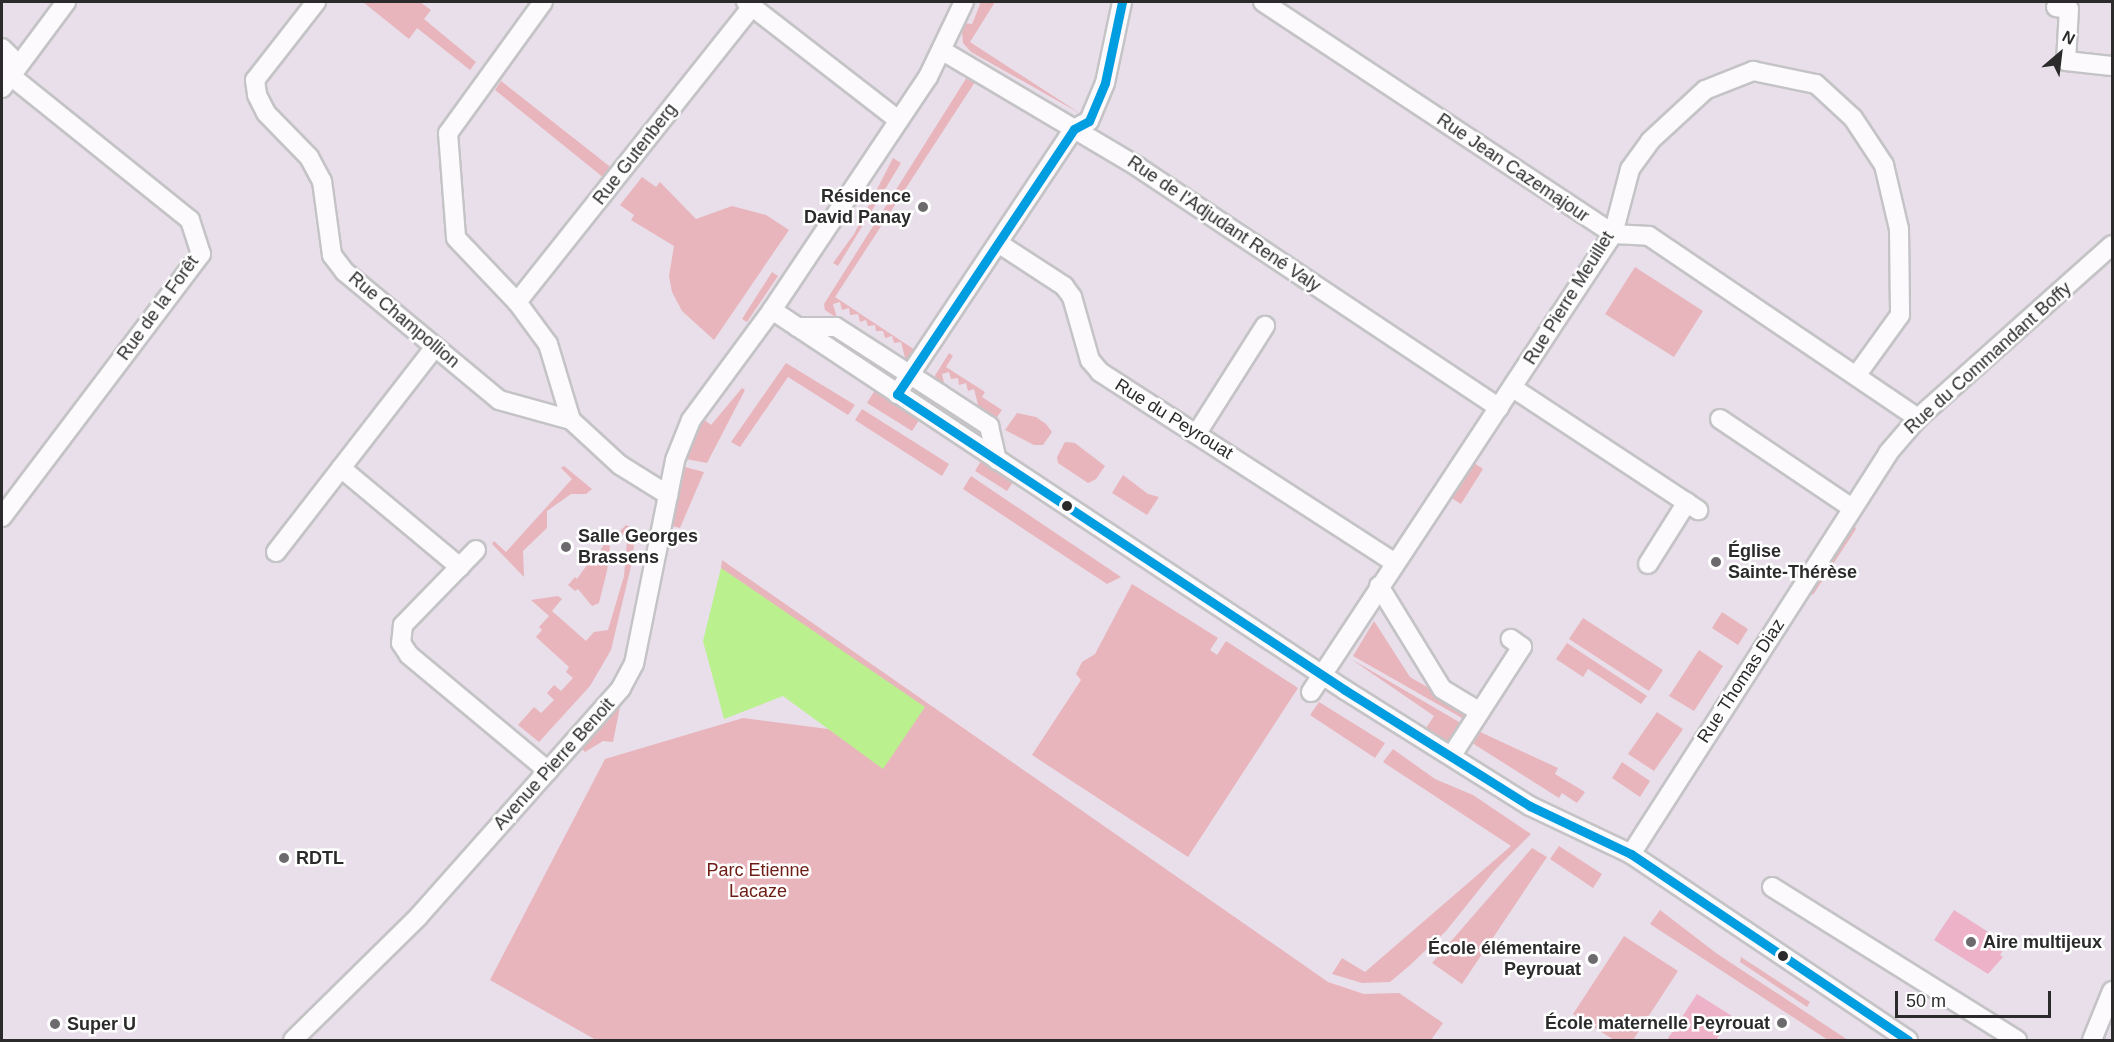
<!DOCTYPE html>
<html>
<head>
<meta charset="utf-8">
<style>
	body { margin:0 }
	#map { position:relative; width:2114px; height:1042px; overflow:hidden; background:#e8dfea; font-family:Arial,sans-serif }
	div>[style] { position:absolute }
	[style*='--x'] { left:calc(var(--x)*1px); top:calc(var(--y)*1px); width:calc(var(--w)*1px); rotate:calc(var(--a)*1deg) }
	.green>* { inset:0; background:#e9b5bc }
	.pitch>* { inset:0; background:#edb2c7 }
	.water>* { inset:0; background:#baf18e }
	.roads { filter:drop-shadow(2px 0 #c4c3c5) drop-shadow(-2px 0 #c4c3c5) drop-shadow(0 2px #c4c3c5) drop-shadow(0 -2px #c4c3c5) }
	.street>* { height:18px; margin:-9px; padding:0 9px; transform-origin:9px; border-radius:9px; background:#fcfafc }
	.bus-1>* { height:9px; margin:-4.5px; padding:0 4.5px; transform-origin:4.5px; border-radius:4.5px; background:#009de0 }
	.dots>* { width:16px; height:16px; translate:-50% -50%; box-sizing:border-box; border:3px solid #fff; border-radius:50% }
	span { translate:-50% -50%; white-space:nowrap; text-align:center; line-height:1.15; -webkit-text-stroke:5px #fff; paint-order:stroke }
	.street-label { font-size:18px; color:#2b2b2b }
	.poi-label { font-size:18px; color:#2b2b2b; font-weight:700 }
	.right { translate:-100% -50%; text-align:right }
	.left { translate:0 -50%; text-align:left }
	.park-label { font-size:18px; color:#6e1c14 }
	.frame { position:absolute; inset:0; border:3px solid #2b2b2b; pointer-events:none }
	.north { position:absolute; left:2030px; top:24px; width:60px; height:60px; -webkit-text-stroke:4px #fff; paint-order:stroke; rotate:28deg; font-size:16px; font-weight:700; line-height:24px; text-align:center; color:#2b2b2b }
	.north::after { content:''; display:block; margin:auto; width:21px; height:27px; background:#2b2b2b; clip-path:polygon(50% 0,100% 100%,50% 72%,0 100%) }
	.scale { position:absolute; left:1895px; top:991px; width:156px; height:27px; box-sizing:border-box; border:3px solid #2b2b2b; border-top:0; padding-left:8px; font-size:18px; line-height:21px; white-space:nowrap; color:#2b2b2b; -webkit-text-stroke:4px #fff; paint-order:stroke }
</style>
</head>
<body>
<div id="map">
	<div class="green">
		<div style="clip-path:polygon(363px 2px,420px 2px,431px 10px,424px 19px,476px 62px,470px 70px,417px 28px,409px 39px)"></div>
		<div style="clip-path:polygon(981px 2px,995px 2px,970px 42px,1081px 114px,971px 52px,963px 43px,962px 32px,965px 23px,972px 24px)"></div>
		<div style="clip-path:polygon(967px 77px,975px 82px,835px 297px,915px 350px,906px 362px,901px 342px,894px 343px,892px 336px,885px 338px,883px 331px,876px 331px,875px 325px,868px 326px,866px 320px,860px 322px,858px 314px,850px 315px,849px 308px,842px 310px,840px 302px,833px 304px,837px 318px,825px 310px,824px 304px)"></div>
		<div style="clip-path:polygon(501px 81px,613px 169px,604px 178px,495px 90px)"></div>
		<div style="clip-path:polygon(893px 158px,901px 163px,838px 266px,833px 263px,854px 234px)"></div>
		<div style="clip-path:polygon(642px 177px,656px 187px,660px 182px,696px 219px,732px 206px,766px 215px,789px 230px,714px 340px,682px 311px,672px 292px,669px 276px,674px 246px,631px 220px,634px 215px,620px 205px)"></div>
		<div style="clip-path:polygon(1635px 267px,1703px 311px,1674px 357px,1605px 314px)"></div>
		<div style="clip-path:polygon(772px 272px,778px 276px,747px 322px,742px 319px)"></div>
		<div style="clip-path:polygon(949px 353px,953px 356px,946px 367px,985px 392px,982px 397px,1002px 410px,993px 423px,989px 415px,979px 409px,974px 389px,968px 391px,966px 383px,959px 385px,958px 378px,951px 379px,949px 372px,942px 374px,945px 387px,931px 382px)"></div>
		<div style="clip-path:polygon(786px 363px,855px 405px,848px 415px,788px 377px,740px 447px,731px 442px)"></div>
		<div style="clip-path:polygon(742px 388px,745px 390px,707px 463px,686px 459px,701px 417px,711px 425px)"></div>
		<div style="clip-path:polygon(875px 390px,920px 419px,912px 431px,867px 403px)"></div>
		<div style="clip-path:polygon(862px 409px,949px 464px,942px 476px,855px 420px)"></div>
		<div style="clip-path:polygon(1017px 413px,1036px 417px,1046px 424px,1052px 432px,1043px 445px,1034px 445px,1005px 430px)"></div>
		<div style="clip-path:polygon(1065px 442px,1075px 443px,1105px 466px,1096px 479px,1088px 483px,1058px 463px,1057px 457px)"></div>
		<div style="clip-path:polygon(1468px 459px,1483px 469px,1461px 504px,1445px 494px)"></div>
		<div style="clip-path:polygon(981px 461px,1013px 482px,1007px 491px,975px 471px)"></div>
		<div style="clip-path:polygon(564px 466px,592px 489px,586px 494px,571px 494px,547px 511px,547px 528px,523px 551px,524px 577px,492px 544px,494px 541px,506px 552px,572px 479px,561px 468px)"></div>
		<div style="clip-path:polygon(685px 467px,704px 472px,680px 528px,672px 526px)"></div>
		<div style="clip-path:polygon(1123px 475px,1148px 494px,1159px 497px,1147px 515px,1112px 493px)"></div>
		<div style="clip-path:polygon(971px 476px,1121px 577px,1107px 584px,963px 489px)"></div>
		<div style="clip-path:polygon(1852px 519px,1856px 529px,1813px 595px,1806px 590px)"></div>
		<div style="clip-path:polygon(626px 525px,635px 529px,633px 558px,611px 650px,590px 686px,539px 742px,518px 725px,534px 707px,541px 713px,554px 700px,547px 693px,554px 685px,561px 691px,573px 678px,566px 672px,569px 667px,536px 637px,542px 630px,539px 627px,549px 616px,531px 600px,558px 596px,562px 599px,552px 611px,586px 641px,594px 632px,608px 630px,624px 576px,627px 541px,620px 531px)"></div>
		<div style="clip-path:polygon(604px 544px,610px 546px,607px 571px,599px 603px,592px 606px,578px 589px,575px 591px,568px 585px,575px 577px,577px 579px,594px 555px,597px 557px)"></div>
		<div style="clip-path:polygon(722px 560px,1328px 982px,1364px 994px,1399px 993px,1443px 1023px,1431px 1040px,596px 1040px,490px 980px,605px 759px,743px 718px,836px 730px,721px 568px)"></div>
		<div style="clip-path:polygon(1132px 584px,1218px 638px,1210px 650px,1217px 655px,1226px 641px,1298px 688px,1188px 857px,1032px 755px,1081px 680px,1076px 674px,1082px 662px,1095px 654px)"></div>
		<div style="clip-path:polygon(1722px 612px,1748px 629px,1738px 645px,1712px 628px)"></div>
		<div style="clip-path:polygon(1583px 618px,1663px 670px,1649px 691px,1569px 639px)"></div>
		<div style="clip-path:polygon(1374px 621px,1410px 677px,1474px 714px,1469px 722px,1353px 656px)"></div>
		<div style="clip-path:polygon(1567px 643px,1647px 696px,1641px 704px,1588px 669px,1583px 677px,1556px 659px)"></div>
		<div style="clip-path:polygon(1699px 650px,1723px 666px,1694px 711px,1669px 696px)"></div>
		<div style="clip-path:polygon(1351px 659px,1466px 726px,1453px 747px,1426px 728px,1434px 716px)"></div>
		<div style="clip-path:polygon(621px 702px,613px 742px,603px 741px,585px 752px,580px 747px)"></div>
		<div style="clip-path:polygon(1319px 702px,1385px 743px,1375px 758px,1310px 715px)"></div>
		<div style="clip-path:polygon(1657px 712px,1683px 729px,1654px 771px,1628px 754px)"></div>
		<div style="clip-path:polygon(1476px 730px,1558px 768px,1555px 774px,1585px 792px,1577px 803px,1562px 793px,1559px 798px,1469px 741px)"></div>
		<div style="clip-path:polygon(1393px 749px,1435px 779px,1473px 795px,1531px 834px,1494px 871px,1446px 931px,1409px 966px,1390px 982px,1362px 983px,1332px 974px,1342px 958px,1365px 972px,1511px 846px,1383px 762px)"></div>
		<div style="clip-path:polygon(1622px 762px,1650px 781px,1640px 797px,1612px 778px)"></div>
		<div style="clip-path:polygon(1559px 846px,1602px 874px,1593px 888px,1550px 859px)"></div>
		<div style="clip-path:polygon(1532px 848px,1547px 857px,1462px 984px,1432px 963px)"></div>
		<div style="clip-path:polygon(1660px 910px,1716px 953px,1848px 1040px,1828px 1040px,1650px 924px)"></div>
		<div style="clip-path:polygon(1624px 936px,1678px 971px,1633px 1040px,1614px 1040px,1573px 1014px)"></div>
		<div style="clip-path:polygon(1741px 957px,1810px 1002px,1807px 1007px,1740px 962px)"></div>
	</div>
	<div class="pitch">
		<div style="clip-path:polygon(1954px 910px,2007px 944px,2000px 955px,2003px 957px,1988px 974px,1934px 940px)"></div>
		<div style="clip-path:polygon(1697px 994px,1732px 1016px,1716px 1040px,1667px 1040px)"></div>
	</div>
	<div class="water">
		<div style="clip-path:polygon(721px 568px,925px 707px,883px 769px,783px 696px,724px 719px,703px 641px)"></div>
	</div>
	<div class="roads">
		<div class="street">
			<div style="--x:316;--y:2;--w:99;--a:128"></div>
			<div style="--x:255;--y:80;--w:15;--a:82"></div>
			<div style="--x:257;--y:95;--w:20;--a:63"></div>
			<div style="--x:266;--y:113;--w:62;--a:45.7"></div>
			<div style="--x:309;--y:157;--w:27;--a:62"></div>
			<div style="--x:322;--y:181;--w:75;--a:82.3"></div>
			<div style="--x:332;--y:255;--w:21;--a:53"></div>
			<div style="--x:345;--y:272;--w:200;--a:39.7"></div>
			<div style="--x:499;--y:400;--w:75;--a:15.5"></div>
			<div style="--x:571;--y:420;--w:67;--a:42.6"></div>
			<div style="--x:620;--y:465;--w:57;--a:32"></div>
			<div style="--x:543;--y:2;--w:162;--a:125.9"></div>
			<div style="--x:448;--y:133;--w:105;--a:85.6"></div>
			<div style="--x:456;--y:238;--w:88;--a:46.4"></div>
			<div style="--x:517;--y:302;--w:52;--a:53.6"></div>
			<div style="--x:548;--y:344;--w:79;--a:73.2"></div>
			<div style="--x:746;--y:2;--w:192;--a:37.8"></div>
			<div style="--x:1263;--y:2;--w:420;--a:33.5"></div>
			<div style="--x:1613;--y:234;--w:36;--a:3"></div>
			<div style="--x:1649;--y:236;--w:325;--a:34.1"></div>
			<div style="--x:2056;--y:7;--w:13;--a:9"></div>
			<div style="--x:2069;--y:9;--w:52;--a:93.3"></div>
			<div style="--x:2066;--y:61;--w:46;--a:6.2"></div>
			<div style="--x:2;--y:48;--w:11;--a:45"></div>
			<div style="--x:10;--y:56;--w:20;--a:87"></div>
			<div style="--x:943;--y:51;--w:227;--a:30.7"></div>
			<div style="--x:1138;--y:167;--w:434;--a:33.7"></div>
			<div style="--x:2;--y:88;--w:107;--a:-53.3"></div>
			<div style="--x:998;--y:243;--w:79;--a:33.1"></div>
			<div style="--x:1064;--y:286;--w:14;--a:54"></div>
			<div style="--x:1072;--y:297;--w:66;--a:74.1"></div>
			<div style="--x:1090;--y:360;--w:16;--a:50"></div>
			<div style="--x:1100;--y:372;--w:350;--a:32.9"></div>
			<div style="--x:517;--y:302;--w:377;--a:-51.5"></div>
			<div style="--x:772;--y:310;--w:688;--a:33.55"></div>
			<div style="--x:1345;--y:690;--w:218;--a:32.1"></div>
			<div style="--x:1530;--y:806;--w:112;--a:25.4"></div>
			<div style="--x:1631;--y:854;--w:334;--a:33.9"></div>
			<div style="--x:797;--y:327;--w:39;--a:0"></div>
			<div style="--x:836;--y:327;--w:124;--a:32.8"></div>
			<div style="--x:940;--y:394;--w:59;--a:33.1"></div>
			<div style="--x:989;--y:426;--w:35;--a:77"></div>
			<div style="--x:1513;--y:388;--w:222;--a:33.4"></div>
			<div style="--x:897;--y:394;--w:319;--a:-56.3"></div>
			<div style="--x:1074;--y:129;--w:17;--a:-28"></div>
			<div style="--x:1089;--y:121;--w:41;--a:-67.2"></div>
			<div style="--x:1105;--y:83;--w:83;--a:-78.1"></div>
			<div style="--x:1720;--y:419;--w:159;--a:34"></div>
			<div style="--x:1197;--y:433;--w:127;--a:-57.6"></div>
			<div style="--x:341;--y:468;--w:155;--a:39.8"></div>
			<div style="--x:2;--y:517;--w:330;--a:-52.9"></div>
			<div style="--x:201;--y:254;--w:36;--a:-108"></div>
			<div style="--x:190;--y:220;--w:230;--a:-141.2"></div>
			<div style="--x:476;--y:550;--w:105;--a:134.2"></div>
			<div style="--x:403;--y:625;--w:18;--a:96"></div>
			<div style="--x:401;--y:643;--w:14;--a:56"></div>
			<div style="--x:409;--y:655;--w:181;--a:39.8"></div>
			<div style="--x:276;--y:552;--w:259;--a:-52.2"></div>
			<div style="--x:1648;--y:564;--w:73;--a:-57.8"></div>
			<div style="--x:1379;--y:586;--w:121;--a:58.5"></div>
			<div style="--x:1442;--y:689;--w:44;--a:31.2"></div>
			<div style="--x:1311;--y:692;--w:549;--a:-56.6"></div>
			<div style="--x:1613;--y:234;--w:67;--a:-75.3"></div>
			<div style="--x:1630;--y:169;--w:34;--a:-54"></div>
			<div style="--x:1650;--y:141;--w:75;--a:-42.8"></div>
			<div style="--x:1705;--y:90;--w:52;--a:-21.6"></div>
			<div style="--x:1753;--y:71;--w:64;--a:11.7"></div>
			<div style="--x:1816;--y:84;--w:50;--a:42.6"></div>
			<div style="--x:1853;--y:118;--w:56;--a:56.6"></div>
			<div style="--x:1884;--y:165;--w:66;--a:76.8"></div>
			<div style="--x:1899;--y:229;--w:86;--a:89.3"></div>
			<div style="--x:1900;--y:315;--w:75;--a:125.8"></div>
			<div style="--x:1452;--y:755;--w:129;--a:-57.1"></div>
			<div style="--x:1522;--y:647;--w:14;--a:-144"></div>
			<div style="--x:1631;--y:854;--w:476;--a:-57.3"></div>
			<div style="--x:1888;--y:453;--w:46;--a:-49.4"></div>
			<div style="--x:1918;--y:418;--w:260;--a:-41.7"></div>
			<div style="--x:1772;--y:887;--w:289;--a:32"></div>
			<div style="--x:293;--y:1040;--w:175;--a:-44.5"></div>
			<div style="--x:418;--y:917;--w:306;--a:-48.4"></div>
			<div style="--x:621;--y:688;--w:27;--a:-62"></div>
			<div style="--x:634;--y:664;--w:208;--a:-78.6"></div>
			<div style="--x:675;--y:460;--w:43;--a:-68.2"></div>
			<div style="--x:691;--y:420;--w:137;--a:-53.6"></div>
			<div style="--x:772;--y:310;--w:280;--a:-56.2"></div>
			<div style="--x:928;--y:77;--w:83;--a:-64.4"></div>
			<div style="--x:2092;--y:1040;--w:53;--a:-67.8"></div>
		</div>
	</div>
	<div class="bus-1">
		<div style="--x:1122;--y:2;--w:83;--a:101.9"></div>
		<div style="--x:1105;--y:83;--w:41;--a:112.8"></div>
		<div style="--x:1089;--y:121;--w:17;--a:152"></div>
		<div style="--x:1074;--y:129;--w:319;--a:123.7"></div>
		<div style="--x:897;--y:394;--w:537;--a:33.45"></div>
		<div style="--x:1345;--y:690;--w:218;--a:32.1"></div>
		<div style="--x:1530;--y:806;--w:112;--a:25.4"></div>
		<div style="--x:1631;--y:854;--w:334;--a:33.9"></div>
	</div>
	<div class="dots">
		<div style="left:923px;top:207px;background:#6d6a6e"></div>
		<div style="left:1067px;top:506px;background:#2b2b2b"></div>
		<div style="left:566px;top:547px;background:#6d6a6e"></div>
		<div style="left:1716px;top:562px;background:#6d6a6e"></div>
		<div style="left:284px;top:858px;background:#6d6a6e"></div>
		<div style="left:1971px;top:942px;background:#6d6a6e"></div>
		<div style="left:1783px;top:956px;background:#2b2b2b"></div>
		<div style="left:1593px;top:959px;background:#6d6a6e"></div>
		<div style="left:1782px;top:1023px;background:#6d6a6e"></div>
		<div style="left:55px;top:1024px;background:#6d6a6e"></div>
	</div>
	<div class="street-label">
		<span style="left:635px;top:154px;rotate:-52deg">Rue Gutenberg</span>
		<span style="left:1513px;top:168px;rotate:34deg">Rue Jean Cazemajour</span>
		<span style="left:1224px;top:224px;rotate:34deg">Rue de l'Adjudant René Valy</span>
		<span style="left:1569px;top:298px;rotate:-58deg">Rue Pierre Meuillet</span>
		<span style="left:158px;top:308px;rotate:-54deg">Rue de la Forêt</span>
		<span style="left:404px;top:320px;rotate:40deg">Rue Champollion</span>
		<span style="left:1988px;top:358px;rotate:-42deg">Rue du Commandant Boffy</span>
		<span style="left:1174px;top:419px;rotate:32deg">Rue du Peyrouat</span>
		<span style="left:1741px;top:681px;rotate:-57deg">Rue Thomas Diaz</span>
		<span style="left:554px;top:764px;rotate:-48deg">Avenue Pierre Benoit</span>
	</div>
	<div class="poi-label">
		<span class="right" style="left:911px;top:207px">Résidence<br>David Panay</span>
		<span class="left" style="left:578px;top:547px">Salle Georges<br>Brassens</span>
		<span class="left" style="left:1728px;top:562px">Église<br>Sainte-Thérèse</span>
		<span class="left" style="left:296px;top:858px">RDTL</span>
		<span class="left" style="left:1983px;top:942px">Aire multijeux</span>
		<span class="right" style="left:1581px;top:959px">École élémentaire<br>Peyrouat</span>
		<span class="right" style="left:1770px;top:1023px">École maternelle Peyrouat</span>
		<span class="left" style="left:67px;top:1024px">Super U</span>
	</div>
	<div class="park-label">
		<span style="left:758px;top:881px">Parc Etienne<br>Lacaze</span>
	</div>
	<div class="frame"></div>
	<div class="north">N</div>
	<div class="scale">50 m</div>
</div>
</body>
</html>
